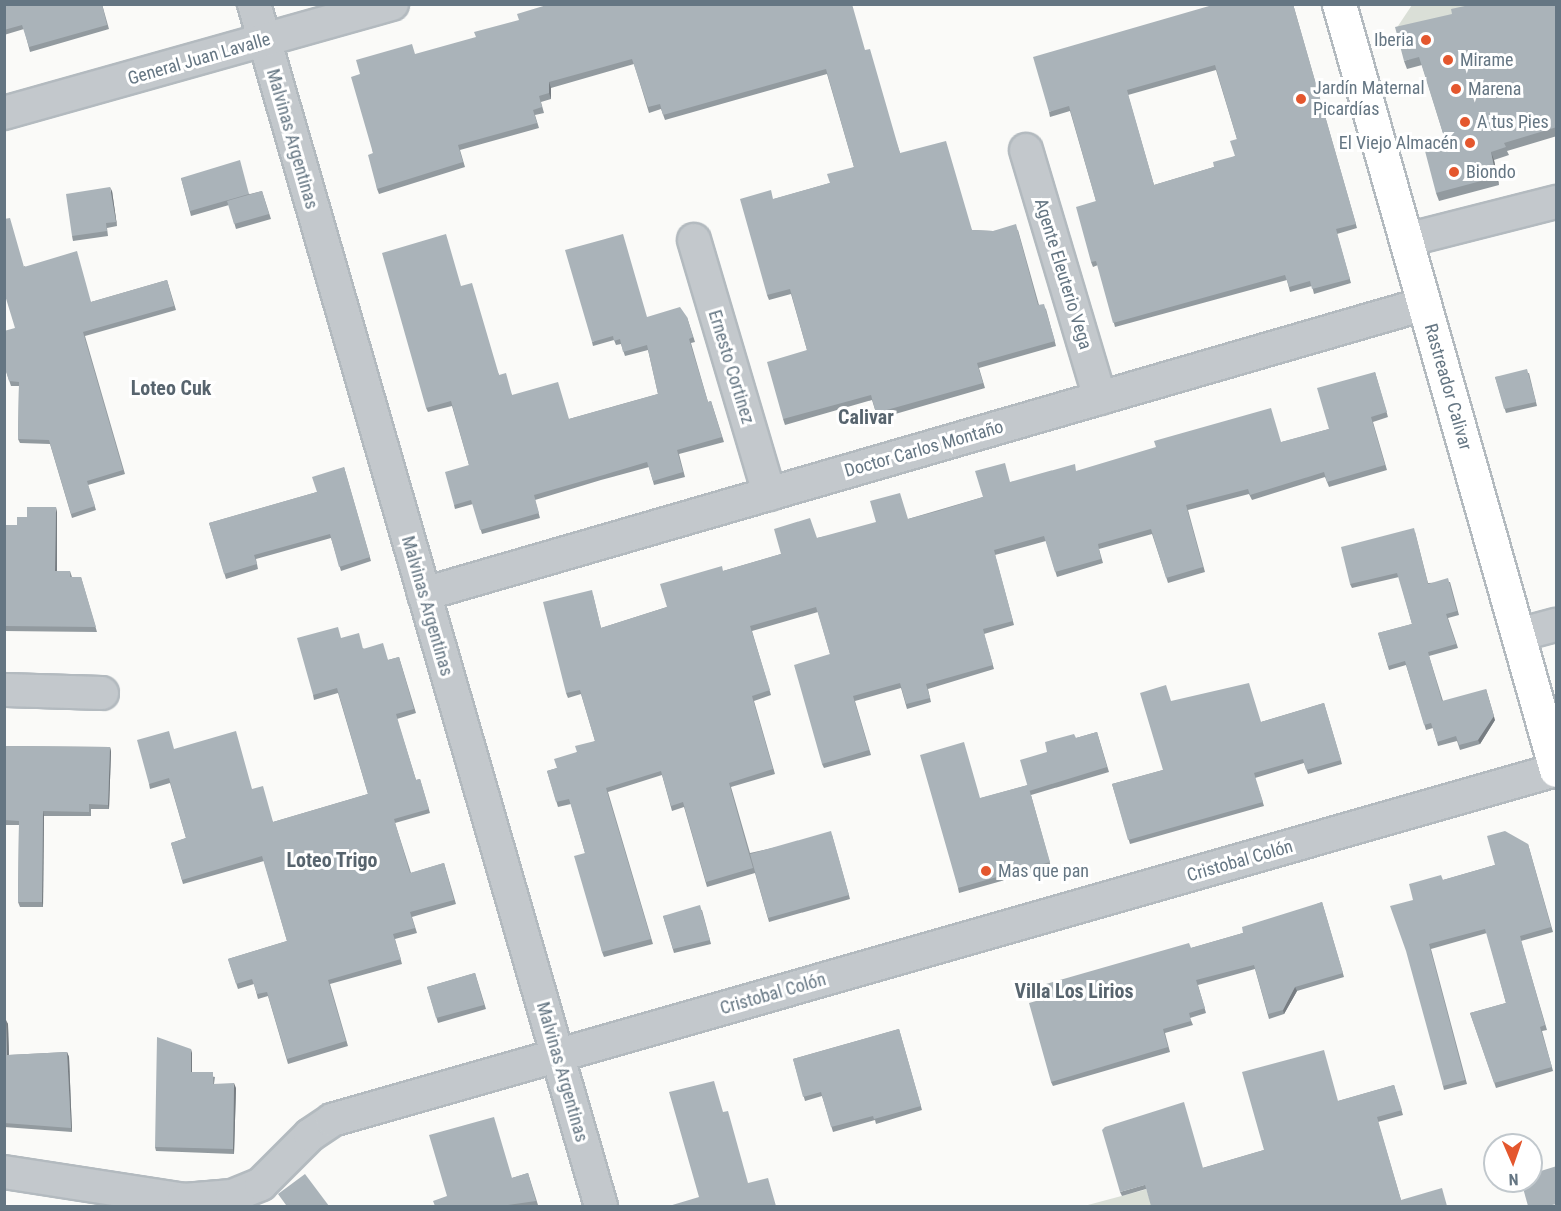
<!DOCTYPE html>
<html>
<head>
<meta charset="utf-8">
<style>
	body { margin:0 }
	#map { position:relative; width:1561px; height:1211px; overflow:hidden; background:#fafaf8; font-family:"Roboto Condensed",sans-serif }
	div>[style] { position:absolute }
	[style*='--x'] { left:calc(var(--x)*1px); top:calc(var(--y)*1px); width:calc(var(--w)*1px); rotate:calc(var(--a)*1deg) }
	.green>* { inset:0; background:#dadfd7 }
	.roads { filter:drop-shadow(2px 0 #b3babf) drop-shadow(-2px 0 #b3babf) drop-shadow(0 2px #b3babf) drop-shadow(0 -2px #b3babf) }
	.minor>* { height:32px; margin:-16px; padding:0 16px; transform-origin:16px; border-radius:16px; background:#c3c8cc }
	.secondary>* { height:33px; margin:-16.5px; padding:0 16.5px; transform-origin:16.5px; border-radius:16.5px; background:#fff }
	.wall>* { inset:0; background:#929a9f }
	.shaded-wall>* { inset:0; background:#777d82 }
	.building>* { inset:0; background:#aab3b9 }
	.dots>* { width:16px; height:16px; translate:-50% -50%; box-sizing:border-box; border:3px solid #fff; border-radius:50% }
	span { translate:-50% -50%; white-space:nowrap; text-align:center; line-height:1.15; -webkit-text-stroke:6px #fff; paint-order:stroke }
	.poi-label { font-size:18px; color:#657683 }
	.right { translate:-100% -50%; text-align:right }
	.left { translate:0 -50%; text-align:left }
	.street-label { font-size:18px; color:#657683 }
	.neighbourhood-label { font-size:20px; color:#57646e; font-weight:700 }
	.frame { position:absolute; inset:0; border:6px solid #657683; pointer-events:none }
	.north { position:absolute; left:1483px; top:1133px; width:60px; height:60px; box-sizing:border-box; background:#fff; border:2px solid #c1c8cd; border-radius:50%; rotate:178deg; font-size:16px; font-weight:700; line-height:24px; text-align:center; color:#657683 }
	.north::after { content:''; display:block; margin:auto; width:21px; height:27px; background:#e4572e; clip-path:polygon(50% 0,100% 100%,50% 72%,0 100%) }
</style>
</head>
<body>
<div id="map">
	<div class="green">
		<div style="clip-path:polygon(1412px 5px,1521px 5px,1396px 29px)"></div>
		<div style="clip-path:polygon(1146px 1189px,1152px 1206px,1084px 1206px,1144px 1190px)"></div>
	</div>
	<div class="roads">
		<div class="minor">
			<div style="--x:254;--y:4;--w:1251;--a:73.9"></div>
			<div style="--x:4;--y:113;--w:403;--a:-15.7"></div>
			<div style="--x:1026;--y:150;--w:259;--a:73.4"></div>
			<div style="--x:694;--y:240;--w:265;--a:73.5"></div>
			<div style="--x:1406;--y:240;--w:155;--a:-14.2"></div>
			<div style="--x:424;--y:594;--w:1041;--a:-16.17"></div>
			<div style="--x:1518;--y:635;--w:39;--a:-15"></div>
			<div style="--x:4;--y:690;--w:98;--a:1.8"></div>
			<div style="--x:4;--y:1172;--w:182;--a:8.8"></div>
			<div style="--x:184;--y:1200;--w:48;--a:-4.8"></div>
			<div style="--x:232;--y:1196;--w:31;--a:-22"></div>
			<div style="--x:261;--y:1184;--w:69;--a:-45"></div>
			<div style="--x:310;--y:1135;--w:27;--a:-34"></div>
			<div style="--x:332;--y:1120;--w:1273;--a:-15.96"></div>
		</div>
		<div class="secondary">
			<div style="--x:1339;--y:4;--w:796;--a:74.18"></div>
		</div>
	</div>
	<div class="wall">
		<div style="clip-path:polygon(4px 4px,102px 4px,109px 29px,30px 52px,24px 29px,4px 35px)"></div>
		<div style="clip-path:polygon(evenodd,1293px 4px,1357px 228px,1337px 234px,1351px 283px,1314px 294px,1312px 286px,1290px 292px,1287px 280px,1115px 327px,1098px 265px,1093px 267px,1091px 262px,1096px 201px,1070px 111px,1050px 117px,1049px 112px,1293px 4px,1216px 70px,1237px 139px,1235px 156px,1214px 167px,1154px 185px,1128px 95px,1216px 70px)"></div>
		<div style="clip-path:polygon(1557px 4px,1557px 136px,1507px 151px,1509px 155px,1494px 160px,1499px 185px,1439px 201px,1436px 193px,1447px 146px,1422px 65px,1407px 69px,1404px 61px)"></div>
		<div style="clip-path:polygon(865px 50px,900px 153px,972px 230px,993px 231px,1018px 230px,1039px 305px,1046px 309px,1056px 346px,979px 368px,985px 388px,878px 419px,872px 400px,785px 425px,783px 419px,807px 350px,791px 294px,769px 300px,767px 295px,774px 199px,830px 183px,854px 167px,827px 74px,665px 120px,661px 109px,649px 113px,634px 64px,551px 88px,551px 99px,541px 102px,544px 113px,535px 115px,539px 128px,460px 150px,465px 167px,379px 194px,377px 189px,373px 153px,360px 74px,416px 54px)"></div>
		<div style="clip-path:polygon(181px 178px,250px 194px,262px 191px,271px 219px,236px 229px,229px 205px,191px 216px)"></div>
		<div style="clip-path:polygon(112px 191px,117px 226px,107px 228px,108px 236px,73px 241px,72px 236px)"></div>
		<div style="clip-path:polygon(24px 266px,91px 302px,167px 280px,176px 310px,85px 336px,125px 474px,88px 485px,96px 510px,72px 518px,50px 444px,20px 443px,18px 439px,19px 386px,11px 386px,4px 365px,15px 328px)"></div>
		<div style="clip-path:polygon(461px 286px,499px 375px,512px 395px,569px 419px,658px 394px,648px 350px,625px 356px,621px 344px,616px 345px,614px 340px,593px 346px,592px 342px,647px 317px,687px 317px,695px 342px,691px 343px,708px 402px,711px 401px,724px 442px,679px 454px,685px 477px,654px 485px,649px 467px,601px 480px,535px 500px,540px 518px,482px 534px,473px 504px,455px 509px,454px 505px,469px 465px,452px 406px,428px 412px,426px 408px)"></div>
		<div style="clip-path:polygon(1375px 372px,1388px 417px,1373px 422px,1387px 470px,1329px 487px,1325px 477px,1252px 500px,1249px 494px,1188px 510px,1205px 572px,1168px 583px,1152px 534px,1099px 549px,1103px 563px,1057px 577px,1046px 541px,995px 555px,1014px 625px,984px 634px,994px 669px,928px 689px,931px 702px,907px 709px,901px 688px,855px 701px,871px 755px,824px 768px,822px 764px,830px 654px,818px 612px,752px 631px,771px 695px,754px 701px,775px 774px,731px 787px,750px 853px,832px 835px,850px 899px,769px 922px,755px 873px,707px 887px,684px 807px,672px 811px,662px 775px,608px 792px,653px 944px,604px 957px,602px 952px,585px 853px,571px 804px,558px 807px,547px 771px,557px 768px,577px 752px,595px 741px,581px 694px,568px 698px,566px 693px,593px 595px,601px 628px,667px 607px,723px 571px,781px 554px,817px 538px,908px 519px,983px 497px,1011px 482px,1077px 471px,1282px 442px,1329px 429px)"></div>
		<div style="clip-path:polygon(1529px 373px,1537px 406px,1506px 413px,1495px 377px)"></div>
		<div style="clip-path:polygon(344px 467px,371px 561px,341px 571px,331px 538px,256px 559px,258px 569px,226px 579px,209px 523px,317px 492px)"></div>
		<div style="clip-path:polygon(57px 512px,57px 571px,70px 571px,72px 577px,81px 577px,97px 632px,4px 631px,4px 525px,17px 525px,27px 517px)"></div>
		<div style="clip-path:polygon(1415px 532px,1428px 583px,1450px 582px,1459px 615px,1448px 618px,1458px 648px,1429px 656px,1443px 701px,1495px 720px,1480px 744px,1460px 750px,1457px 741px,1438px 746px,1433px 728px,1426px 730px,1406px 665px,1389px 670px,1378px 633px,1412px 624px,1399px 577px,1352px 588px,1350px 584px)"></div>
		<div style="clip-path:polygon(341px 638px,388px 660px,399px 657px,416px 713px,397px 719px,416px 780px,420px 779px,430px 813px,395px 823px,411px 873px,444px 863px,456px 904px,412px 917px,417px 933px,395px 939px,402px 964px,330px 984px,348px 1046px,288px 1064px,268px 996px,258px 999px,254px 984px,238px 989px,228px 959px,287px 941px,264px 861px,183px 884px,171px 843px,186px 838px,170px 783px,150px 789px,149px 784px,175px 749px,252px 789px,273px 822px,368px 794px,338px 693px,314px 700px,313px 695px)"></div>
		<div style="clip-path:polygon(1171px 701px,1261px 722px,1324px 703px,1342px 764px,1308px 774px,1304px 763px,1255px 778px,1264px 806px,1130px 844px,1112px 784px,1163px 770px)"></div>
		<div style="clip-path:polygon(1097px 732px,1109px 772px,1031px 795px,1051px 867px,959px 893px,958px 888px,981px 798px,1028px 785px,1047px 752px,1076px 738px)"></div>
		<div style="clip-path:polygon(4px 746px,110px 747px,111px 752px,109px 809px,91px 809px,91px 816px,44px 816px,43px 907px,20px 907px,18px 902px,19px 825px,4px 825px)"></div>
		<div style="clip-path:polygon(1528px 844px,1553px 932px,1521px 941px,1547px 1030px,1542px 1031px,1553px 1071px,1496px 1088px,1470px 1013px,1506px 1003px,1487px 933px,1431px 949px,1467px 1084px,1444px 1090px,1443px 1086px,1413px 900px,1443px 880px,1495px 865px)"></div>
		<div style="clip-path:polygon(1322px 902px,1344px 977px,1297px 991px,1284px 1014px,1269px 1019px,1255px 969px,1198px 985px,1206px 1013px,1190px 1018px,1193px 1025px,1165px 1033px,1170px 1052px,1053px 1086px,1051px 1082px,1050px 997px,1191px 948px,1243px 933px)"></div>
		<div style="clip-path:polygon(702px 910px,711px 944px,674px 953px,663px 916px)"></div>
		<div style="clip-path:polygon(475px 973px,486px 1009px,438px 1023px,427px 987px)"></div>
		<div style="clip-path:polygon(4px 1020px,8px 1024px,9px 1055px,67px 1052px,69px 1057px,72px 1132px,4px 1127px)"></div>
		<div style="clip-path:polygon(899px 1029px,922px 1110px,876px 1124px,875px 1120px,833px 1132px,822px 1096px,805px 1101px,793px 1059px)"></div>
		<div style="clip-path:polygon(192px 1053px,192px 1072px,215px 1077px,214px 1084px,236px 1088px,234px 1154px,156px 1151px,155px 1147px)"></div>
		<div style="clip-path:polygon(1394px 1085px,1403px 1115px,1378px 1122px,1401px 1200px,1447px 1206px,1146px 1189px,1122px 1196px,1120px 1192px,1264px 1150px,1338px 1101px)"></div>
		<div style="clip-path:polygon(528px 1173px,538px 1205px,529px 1206px,435px 1206px,512px 1178px)"></div>
	</div>
	<div class="shaded-wall">
		<div style="clip-path:polygon(549px 82px,551px 88px,551px 99px,549px 93px)"></div>
		<div style="clip-path:polygon(1491px 152px,1494px 160px,1499px 185px,1496px 177px)"></div>
		<div style="clip-path:polygon(110px 187px,112px 191px,117px 226px,116px 222px)"></div>
		<div style="clip-path:polygon(56px 507px,57px 512px,57px 576px,55px 571px)"></div>
		<div style="clip-path:polygon(1486px 689px,1495px 720px,1480px 744px,1478px 740px)"></div>
		<div style="clip-path:polygon(110px 747px,111px 752px,109px 809px,108px 805px)"></div>
		<div style="clip-path:polygon(43px 811px,44px 816px,43px 907px,42px 902px)"></div>
		<div style="clip-path:polygon(1295px 987px,1297px 991px,1284px 1014px,1283px 1010px)"></div>
		<div style="clip-path:polygon(6px 1020px,8px 1024px,9px 1059px,7px 1055px)"></div>
		<div style="clip-path:polygon(191px 1049px,192px 1053px,192px 1076px,191px 1072px)"></div>
		<div style="clip-path:polygon(67px 1052px,69px 1057px,72px 1132px,71px 1128px)"></div>
		<div style="clip-path:polygon(234px 1083px,236px 1088px,234px 1154px,233px 1149px)"></div>
	</div>
	<div class="building">
		<div style="clip-path:polygon(4px 4px,102px 4px,107px 25px,29px 47px,22px 25px,4px 30px)"></div>
		<div style="clip-path:polygon(550px 4px,852px 4px,865px 50px,870px 49px,900px 153px,946px 141px,972px 230px,993px 231px,1016px 224px,1038px 305px,1044px 304px,1055px 341px,977px 363px,983px 383px,876px 413px,871px 395px,783px 419px,767px 362px,807px 350px,790px 289px,767px 295px,740px 199px,771px 190px,773px 199px,830px 183px,827px 174px,854px 167px,826px 69px,663px 115px,660px 104px,648px 107px,632px 59px,549px 82px,549px 93px,539px 96px,542px 107px,533px 110px,537px 123px,458px 145px,463px 162px,377px 189px,368px 155px,373px 153px,351px 77px,360px 74px,356px 60px,412px 44px,415px 54px,476px 37px,474px 32px,519px 20px,517px 14px)"></div>
		<div style="clip-path:polygon(evenodd,1216px 4px,1293px 4px,1356px 224px,1336px 229px,1350px 279px,1312px 289px,1310px 281px,1289px 287px,1285px 275px,1113px 323px,1096px 261px,1091px 262px,1076px 207px,1096px 201px,1069px 106px,1049px 112px,1033px 57px,1216px 4px,1215px 65px,1237px 139px,1230px 141px,1235px 156px,1213px 162px,1214px 167px,1154px 185px,1127px 90px,1215px 65px)"></div>
		<div style="clip-path:polygon(1474px 4px,1557px 4px,1557px 127px,1504px 143px,1506px 147px,1491px 152px,1496px 177px,1436px 193px,1425px 151px,1447px 146px,1419px 57px,1404px 61px,1395px 27px,1452px 14px,1451px 9px)"></div>
		<div style="clip-path:polygon(240px 160px,249px 194px,190px 211px,181px 178px)"></div>
		<div style="clip-path:polygon(110px 187px,116px 222px,106px 223px,107px 231px,72px 236px,66px 194px)"></div>
		<div style="clip-path:polygon(262px 191px,269px 214px,234px 224px,227px 201px)"></div>
		<div style="clip-path:polygon(10px 218px,24px 267px,77px 251px,91px 302px,167px 280px,174px 306px,83px 332px,123px 470px,87px 481px,95px 506px,71px 514px,49px 440px,18px 439px,19px 382px,9px 381px,4px 365px,4px 331px,15px 328px,4px 292px,4px 219px)"></div>
		<div style="clip-path:polygon(446px 234px,461px 286px,472px 283px,499px 375px,506px 373px,512px 395px,558px 382px,569px 419px,658px 394px,647px 345px,623px 352px,620px 339px,614px 341px,613px 336px,592px 342px,565px 250px,623px 234px,647px 317px,680px 307px,687px 317px,693px 337px,689px 339px,708px 402px,711px 401px,722px 437px,677px 450px,683px 472px,653px 481px,647px 462px,600px 476px,534px 495px,539px 513px,480px 530px,471px 500px,454px 505px,445px 472px,469px 465px,451px 401px,426px 408px,382px 253px)"></div>
		<div style="clip-path:polygon(1527px 369px,1536px 402px,1504px 409px,1495px 377px)"></div>
		<div style="clip-path:polygon(1375px 372px,1387px 412px,1371px 417px,1385px 465px,1327px 482px,1324px 472px,1250px 495px,1248px 489px,1186px 505px,1203px 567px,1166px 578px,1151px 529px,1098px 544px,1101px 559px,1055px 572px,1044px 536px,994px 550px,1013px 621px,983px 629px,993px 665px,926px 684px,930px 698px,906px 704px,900px 683px,853px 696px,869px 750px,822px 764px,794px 665px,830px 654px,816px 607px,750px 626px,770px 690px,752px 696px,773px 769px,729px 783px,753px 868px,706px 882px,683px 802px,671px 806px,661px 771px,606px 788px,651px 939px,602px 952px,574px 856px,585px 853px,569px 799px,556px 802px,547px 771px,557px 768px,554px 759px,577px 752px,575px 746px,595px 741px,580px 690px,566px 693px,543px 602px,592px 590px,601px 628px,667px 607px,660px 584px,722px 566px,723px 571px,781px 554px,774px 529px,810px 518px,817px 538px,876px 522px,870px 501px,900px 493px,908px 519px,938px 511px,983px 497px,975px 471px,1005px 463px,1010px 482px,1075px 464px,1076px 471px,1156px 447px,1154px 441px,1271px 408px,1281px 442px,1329px 429px,1317px 388px)"></div>
		<div style="clip-path:polygon(344px 467px,370px 557px,339px 567px,330px 534px,254px 555px,257px 564px,224px 574px,209px 523px,317px 492px,312px 477px)"></div>
		<div style="clip-path:polygon(27px 507px,56px 507px,55px 571px,70px 571px,70px 577px,81px 577px,96px 627px,4px 626px,4px 525px,17px 525px,17px 517px,27px 517px)"></div>
		<div style="clip-path:polygon(1414px 528px,1428px 584px,1448px 578px,1457px 611px,1446px 614px,1456px 644px,1428px 652px,1442px 701px,1486px 689px,1494px 716px,1478px 740px,1459px 745px,1456px 736px,1437px 742px,1431px 723px,1424px 725px,1405px 661px,1388px 666px,1378px 633px,1412px 624px,1397px 573px,1350px 584px,1341px 547px)"></div>
		<div style="clip-path:polygon(338px 627px,341px 638px,359px 633px,363px 649px,383px 643px,388px 660px,399px 657px,414px 709px,396px 714px,416px 780px,420px 779px,429px 809px,394px 819px,410px 873px,444px 863px,454px 900px,410px 912px,415px 928px,393px 934px,401px 959px,328px 980px,346px 1041px,287px 1059px,267px 992px,257px 994px,252px 979px,236px 984px,228px 959px,287px 941px,262px 856px,182px 880px,171px 843px,186px 838px,169px 778px,149px 784px,137px 740px,169px 731px,174px 749px,236px 731px,252px 789px,263px 786px,273px 822px,368px 794px,337px 688px,313px 695px,297px 638px)"></div>
		<div style="clip-path:polygon(1249px 683px,1261px 722px,1324px 703px,1341px 760px,1306px 770px,1303px 759px,1254px 773px,1263px 802px,1128px 840px,1112px 784px,1163px 770px,1140px 693px,1166px 685px,1171px 701px)"></div>
		<div style="clip-path:polygon(1097px 732px,1107px 767px,1029px 791px,1020px 760px,1047px 752px,1045px 742px,1074px 734px,1076px 738px)"></div>
		<div style="clip-path:polygon(964px 742px,980px 798px,1028px 785px,1050px 862px,958px 888px,920px 755px)"></div>
		<div style="clip-path:polygon(4px 746px,110px 747px,108px 805px,89px 804px,89px 812px,43px 811px,42px 902px,18px 902px,19px 821px,4px 820px)"></div>
		<div style="clip-path:polygon(831px 831px,849px 895px,768px 918px,750px 854px)"></div>
		<div style="clip-path:polygon(1505px 831px,1528px 844px,1551px 927px,1520px 936px,1545px 1025px,1540px 1027px,1552px 1067px,1494px 1083px,1470px 1013px,1506px 1003px,1485px 929px,1429px 944px,1465px 1080px,1443px 1086px,1406px 951px,1390px 906px,1413px 900px,1409px 884px,1441px 875px,1443px 880px,1495px 865px,1487px 836px)"></div>
		<div style="clip-path:polygon(1322px 902px,1343px 973px,1295px 987px,1283px 1010px,1268px 1014px,1254px 965px,1196px 980px,1205px 1008px,1189px 1013px,1191px 1021px,1163px 1029px,1168px 1047px,1051px 1082px,1029px 1003px,1050px 997px,1046px 984px,1189px 943px,1191px 948px,1243px 933px,1242px 927px)"></div>
		<div style="clip-path:polygon(700px 905px,710px 940px,673px 949px,663px 916px)"></div>
		<div style="clip-path:polygon(475px 973px,484px 1005px,436px 1018px,427px 987px)"></div>
		<div style="clip-path:polygon(4px 1020px,6px 1020px,7px 1055px,67px 1052px,71px 1128px,4px 1123px)"></div>
		<div style="clip-path:polygon(899px 1029px,921px 1106px,874px 1119px,873px 1116px,831px 1127px,821px 1092px,803px 1097px,793px 1059px)"></div>
		<div style="clip-path:polygon(157px 1037px,191px 1049px,191px 1072px,213px 1072px,213px 1084px,234px 1083px,233px 1149px,155px 1147px)"></div>
		<div style="clip-path:polygon(1324px 1050px,1338px 1101px,1394px 1085px,1402px 1110px,1377px 1117px,1401px 1200px,1442px 1188px,1447px 1206px,1151px 1206px,1145px 1185px,1120px 1192px,1102px 1130px,1105px 1127px,1184px 1102px,1203px 1168px,1264px 1150px,1242px 1072px)"></div>
		<div style="clip-path:polygon(714px 1081px,723px 1112px,728px 1111px,748px 1183px,768px 1178px,776px 1206px,669px 1206px,699px 1197px,669px 1092px)"></div>
		<div style="clip-path:polygon(494px 1117px,512px 1178px,528px 1173px,536px 1201px,501px 1206px,435px 1206px,433px 1201px,447px 1196px,429px 1135px)"></div>
		<div style="clip-path:polygon(1557px 1166px,1557px 1204px,1547px 1206px,1528px 1206px,1521px 1181px,1531px 1181px,1531px 1174px)"></div>
		<div style="clip-path:polygon(305px 1174px,329px 1206px,284px 1206px,286px 1205px,278px 1194px)"></div>
	</div>
	<div class="dots">
		<div style="left:1426px;top:40px;background:#e4572e"></div>
		<div style="left:1448px;top:60px;background:#e4572e"></div>
		<div style="left:1456px;top:89px;background:#e4572e"></div>
		<div style="left:1301px;top:99px;background:#e4572e"></div>
		<div style="left:1465px;top:122px;background:#e4572e"></div>
		<div style="left:1470px;top:143px;background:#e4572e"></div>
		<div style="left:1454px;top:172px;background:#e4572e"></div>
		<div style="left:986px;top:871px;background:#e4572e"></div>
	</div>
	<div class="poi-label">
		<span class="right" style="left:1414px;top:40px">Iberia</span>
		<span class="left" style="left:1460px;top:60px">Mirame</span>
		<span class="left" style="left:1313px;top:99px">Jardín Maternal<br>Picardías</span>
		<span class="left" style="left:1468px;top:89px">Marena</span>
		<span class="left" style="left:1477px;top:122px">A tus Pies</span>
		<span class="right" style="left:1458px;top:143px">El Viejo Almacén</span>
		<span class="left" style="left:1466px;top:172px">Biondo</span>
		<span class="left" style="left:998px;top:871px">Mas que pan</span>
	</div>
	<div class="street-label">
		<span style="left:199px;top:59px;rotate:-16deg">General Juan Lavalle</span>
		<span style="left:292px;top:139px;rotate:74deg">Malvinas Argentinas</span>
		<span style="left:1063px;top:274px;rotate:73deg">Agente Eleuterio Vega</span>
		<span style="left:731px;top:367px;rotate:73deg">Ernesto Cortinez</span>
		<span style="left:1448px;top:387px;rotate:74deg">Rastreador Calivar</span>
		<span style="left:924px;top:449px;rotate:-16deg">Doctor Carlos Montaño</span>
		<span style="left:427px;top:606px;rotate:74deg">Malvinas Argentinas</span>
		<span style="left:1240px;top:861px;rotate:-16deg">Cristobal Colón</span>
		<span style="left:773px;top:994px;rotate:-16deg">Cristobal Colón</span>
		<span style="left:562px;top:1072px;rotate:74deg">Malvinas Argentinas</span>
	</div>
	<div class="neighbourhood-label">
		<span style="left:171px;top:388px">Loteo Cuk</span>
		<span style="left:866px;top:417px">Calivar</span>
		<span style="left:332px;top:860px">Loteo Trigo</span>
		<span style="left:1074px;top:991px">Villa Los Lirios</span>
	</div>
	<div class="frame"></div>
	<div class="north">N</div>
</div>
</body>
</html>
